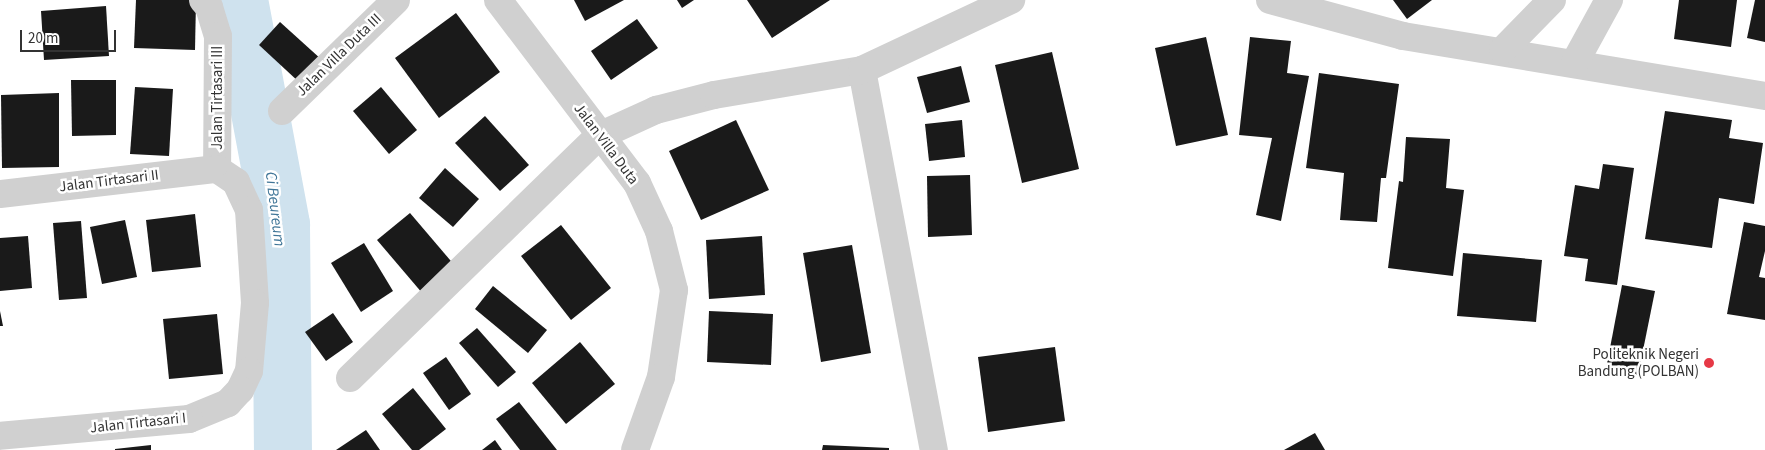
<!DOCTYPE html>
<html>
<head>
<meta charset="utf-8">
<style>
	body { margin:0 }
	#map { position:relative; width:1765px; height:450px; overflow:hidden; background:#fff; font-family:"Source Sans 3",sans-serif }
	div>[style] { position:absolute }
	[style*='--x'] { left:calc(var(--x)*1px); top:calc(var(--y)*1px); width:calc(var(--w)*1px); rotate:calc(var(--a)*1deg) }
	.river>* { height:58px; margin:-29px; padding:0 29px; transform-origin:29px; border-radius:29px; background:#cfe2ee }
	.building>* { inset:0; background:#1a1a1a }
	.minor>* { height:28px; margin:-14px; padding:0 14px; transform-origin:14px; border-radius:14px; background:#d0d0d0 }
	.dots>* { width:14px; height:14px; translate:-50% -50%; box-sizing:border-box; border:2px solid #fff; border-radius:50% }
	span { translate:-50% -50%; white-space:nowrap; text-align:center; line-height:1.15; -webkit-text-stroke:5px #fff; paint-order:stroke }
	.street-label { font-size:15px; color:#333 }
	.poi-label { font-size:15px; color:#333 }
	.right { translate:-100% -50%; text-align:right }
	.water-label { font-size:16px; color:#3f7597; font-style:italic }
	.scale { position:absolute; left:20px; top:30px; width:96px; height:22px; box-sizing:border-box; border:2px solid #333; border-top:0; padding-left:6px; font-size:15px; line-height:18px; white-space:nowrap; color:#333; -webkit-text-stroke:4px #fff; paint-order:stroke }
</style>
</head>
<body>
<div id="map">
	<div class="river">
		<div style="--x:239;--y:0;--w:229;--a:79.4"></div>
		<div style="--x:281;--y:225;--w:225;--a:89.5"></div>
	</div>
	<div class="building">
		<div style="clip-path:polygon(136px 0,196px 0,195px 50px,134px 48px)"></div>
		<div style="clip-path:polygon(574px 0,624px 0,585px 21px)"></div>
		<div style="clip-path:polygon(677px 0,694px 0,682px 8px)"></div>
		<div style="clip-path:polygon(747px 0,830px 0,772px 38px)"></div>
		<div style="clip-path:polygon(1393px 0,1432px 0,1407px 19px)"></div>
		<div style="clip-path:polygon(1679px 0,1737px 0,1731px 47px,1674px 39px)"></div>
		<div style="clip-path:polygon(1755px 0,1765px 0,1765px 42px,1747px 38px)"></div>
		<div style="clip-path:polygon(106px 6px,109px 56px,44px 60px,41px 11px)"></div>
		<div style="clip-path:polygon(456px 13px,500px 72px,439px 118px,395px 58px)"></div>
		<div style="clip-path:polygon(637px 19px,658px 48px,611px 80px,591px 51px)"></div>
		<div style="clip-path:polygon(280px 22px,322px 60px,300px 83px,259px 45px)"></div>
		<div style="clip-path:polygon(1206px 37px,1228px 135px,1176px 146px,1155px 48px)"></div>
		<div style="clip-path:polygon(1250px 37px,1291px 41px,1287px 73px,1309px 76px,1281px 221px,1256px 215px,1272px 138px,1239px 135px)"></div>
		<div style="clip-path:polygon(1052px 52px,1079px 169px,1022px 183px,995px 65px)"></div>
		<div style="clip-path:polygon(961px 66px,970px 102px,927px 113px,917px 77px)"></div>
		<div style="clip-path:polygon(1319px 73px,1399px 84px,1386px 178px,1381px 178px,1377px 222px,1340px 220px,1344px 173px,1306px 168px)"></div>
		<div style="clip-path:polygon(71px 80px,116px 80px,116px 135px,72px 136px)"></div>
		<div style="clip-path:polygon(135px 87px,173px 89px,169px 156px,130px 154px)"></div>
		<div style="clip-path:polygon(381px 87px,417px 130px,389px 154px,353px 111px)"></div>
		<div style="clip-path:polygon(59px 93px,59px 167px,2px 168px,1px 95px)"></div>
		<div style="clip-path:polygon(1665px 111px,1732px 120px,1729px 138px,1763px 143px,1754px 204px,1719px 198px,1712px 248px,1645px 239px)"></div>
		<div style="clip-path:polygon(485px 116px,529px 165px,500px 191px,455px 143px)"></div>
		<div style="clip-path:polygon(736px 120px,769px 190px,701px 220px,669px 151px)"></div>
		<div style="clip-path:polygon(962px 120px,965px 157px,929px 161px,925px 124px)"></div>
		<div style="clip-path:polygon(1406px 137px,1450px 139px,1446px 188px,1464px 190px,1453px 276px,1388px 268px,1399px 181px,1403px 182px)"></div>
		<div style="clip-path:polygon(1603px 164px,1634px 168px,1617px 285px,1585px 281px,1588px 259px,1564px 256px,1575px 185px,1599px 189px)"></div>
		<div style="clip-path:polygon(445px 168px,479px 199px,453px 227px,419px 198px)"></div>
		<div style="clip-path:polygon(970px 175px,972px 235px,928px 237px,927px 176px)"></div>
		<div style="clip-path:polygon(410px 213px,456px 267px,423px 294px,377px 240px)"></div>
		<div style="clip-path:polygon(195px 214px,201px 267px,152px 272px,146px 220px)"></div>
		<div style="clip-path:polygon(125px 220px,137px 277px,102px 284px,90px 227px)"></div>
		<div style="clip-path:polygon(81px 221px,87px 298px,59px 300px,53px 223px)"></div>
		<div style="clip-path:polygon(1744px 222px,1765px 226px,1765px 251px,1759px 277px,1765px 278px,1765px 320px,1727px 314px)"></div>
		<div style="clip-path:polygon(561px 225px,611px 288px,571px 320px,521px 256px)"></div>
		<div style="clip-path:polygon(28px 236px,32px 288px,0 291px,0 238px)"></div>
		<div style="clip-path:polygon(762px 236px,765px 295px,709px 299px,706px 240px)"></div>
		<div style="clip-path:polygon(364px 243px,393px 291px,361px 312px,331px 263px)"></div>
		<div style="clip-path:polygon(852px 245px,871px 353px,821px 362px,803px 253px)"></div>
		<div style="clip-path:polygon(1463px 253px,1542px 260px,1536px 322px,1457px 316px)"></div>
		<div style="clip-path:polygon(1622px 285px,1655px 291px,1638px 375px,1606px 369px)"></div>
		<div style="clip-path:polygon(493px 286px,547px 330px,528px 353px,475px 309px)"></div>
		<div style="clip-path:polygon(0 311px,3px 326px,0 326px)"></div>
		<div style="clip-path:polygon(709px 311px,773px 314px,771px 365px,707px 362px)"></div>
		<div style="clip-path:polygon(333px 313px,353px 342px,326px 361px,305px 332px)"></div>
		<div style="clip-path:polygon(217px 314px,223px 374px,169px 379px,163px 319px)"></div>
		<div style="clip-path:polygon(477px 328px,516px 372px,498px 387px,459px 343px)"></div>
		<div style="clip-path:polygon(580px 342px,615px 384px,566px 424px,532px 383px)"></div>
		<div style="clip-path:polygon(1055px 347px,1065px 421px,988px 432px,978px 357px)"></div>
		<div style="clip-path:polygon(446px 357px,471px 394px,449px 410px,423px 373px)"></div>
		<div style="clip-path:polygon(413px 388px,446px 429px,419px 450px,412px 450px,382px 414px)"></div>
		<div style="clip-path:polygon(519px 402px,557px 450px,520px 450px,496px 419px)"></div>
		<div style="clip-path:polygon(366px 430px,380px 450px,336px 450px)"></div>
		<div style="clip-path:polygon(1315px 433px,1325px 450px,1284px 450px)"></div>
		<div style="clip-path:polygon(495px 440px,502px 450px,482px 450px)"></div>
		<div style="clip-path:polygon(151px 445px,151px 450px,115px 450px,115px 449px)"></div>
		<div style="clip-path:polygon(823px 445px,889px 448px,889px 450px,822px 450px)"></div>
	</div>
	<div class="minor">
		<div style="--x:203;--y:0;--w:9;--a:49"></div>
		<div style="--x:209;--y:7;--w:30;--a:73"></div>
		<div style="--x:218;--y:36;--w:133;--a:90.4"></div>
		<div style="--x:498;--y:0;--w:230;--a:52.8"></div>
		<div style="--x:637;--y:183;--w:53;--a:65.4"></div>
		<div style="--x:659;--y:231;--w:61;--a:75.7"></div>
		<div style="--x:674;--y:290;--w:88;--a:98.5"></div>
		<div style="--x:661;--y:377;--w:77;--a:109.6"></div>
		<div style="--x:1270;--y:0;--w:138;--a:15.1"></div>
		<div style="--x:1403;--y:36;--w:367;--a:9.4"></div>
		<div style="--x:1503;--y:50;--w:70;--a:-45.6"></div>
		<div style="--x:1575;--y:62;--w:71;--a:-61.3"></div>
		<div style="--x:862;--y:70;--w:387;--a:79.3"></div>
		<div style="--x:282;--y:111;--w:159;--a:-44.2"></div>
		<div style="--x:0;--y:194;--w:218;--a:-6.6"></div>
		<div style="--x:217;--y:169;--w:23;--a:34"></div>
		<div style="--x:236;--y:182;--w:31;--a:65"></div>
		<div style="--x:249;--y:210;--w:93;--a:86.3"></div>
		<div style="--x:255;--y:303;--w:68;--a:95"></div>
		<div style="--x:249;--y:371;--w:21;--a:115"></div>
		<div style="--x:240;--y:390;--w:18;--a:133"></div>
		<div style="--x:228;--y:403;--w:42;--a:157.7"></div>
		<div style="--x:189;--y:419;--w:190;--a:174.9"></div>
		<div style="--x:350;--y:378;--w:347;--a:-44.2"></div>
		<div style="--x:599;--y:136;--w:63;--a:-24.5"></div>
		<div style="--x:656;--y:110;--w:60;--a:-14.5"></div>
		<div style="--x:714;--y:95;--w:150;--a:-9.6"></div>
		<div style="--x:862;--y:70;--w:165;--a:-25.2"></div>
	</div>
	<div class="dots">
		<div style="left:1709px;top:363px;background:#e63946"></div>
	</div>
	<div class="street-label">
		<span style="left:339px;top:55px;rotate:-44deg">Jalan Villa Duta III</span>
		<span style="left:218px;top:98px;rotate:-90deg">Jalan Tirtasari III</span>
		<span style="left:606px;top:144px;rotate:53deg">Jalan Villa Duta</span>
		<span style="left:109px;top:181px;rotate:-7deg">Jalan Tirtasari II</span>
		<span style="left:138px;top:423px;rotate:-6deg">Jalan Tirtasari I</span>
	</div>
	<div class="poi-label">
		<span class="right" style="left:1699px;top:363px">Politeknik Negeri<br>Bandung (POLBAN)</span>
	</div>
	<div class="water-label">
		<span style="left:275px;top:209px;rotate:83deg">Ci Beureum</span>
	</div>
	<div class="scale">20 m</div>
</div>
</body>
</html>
